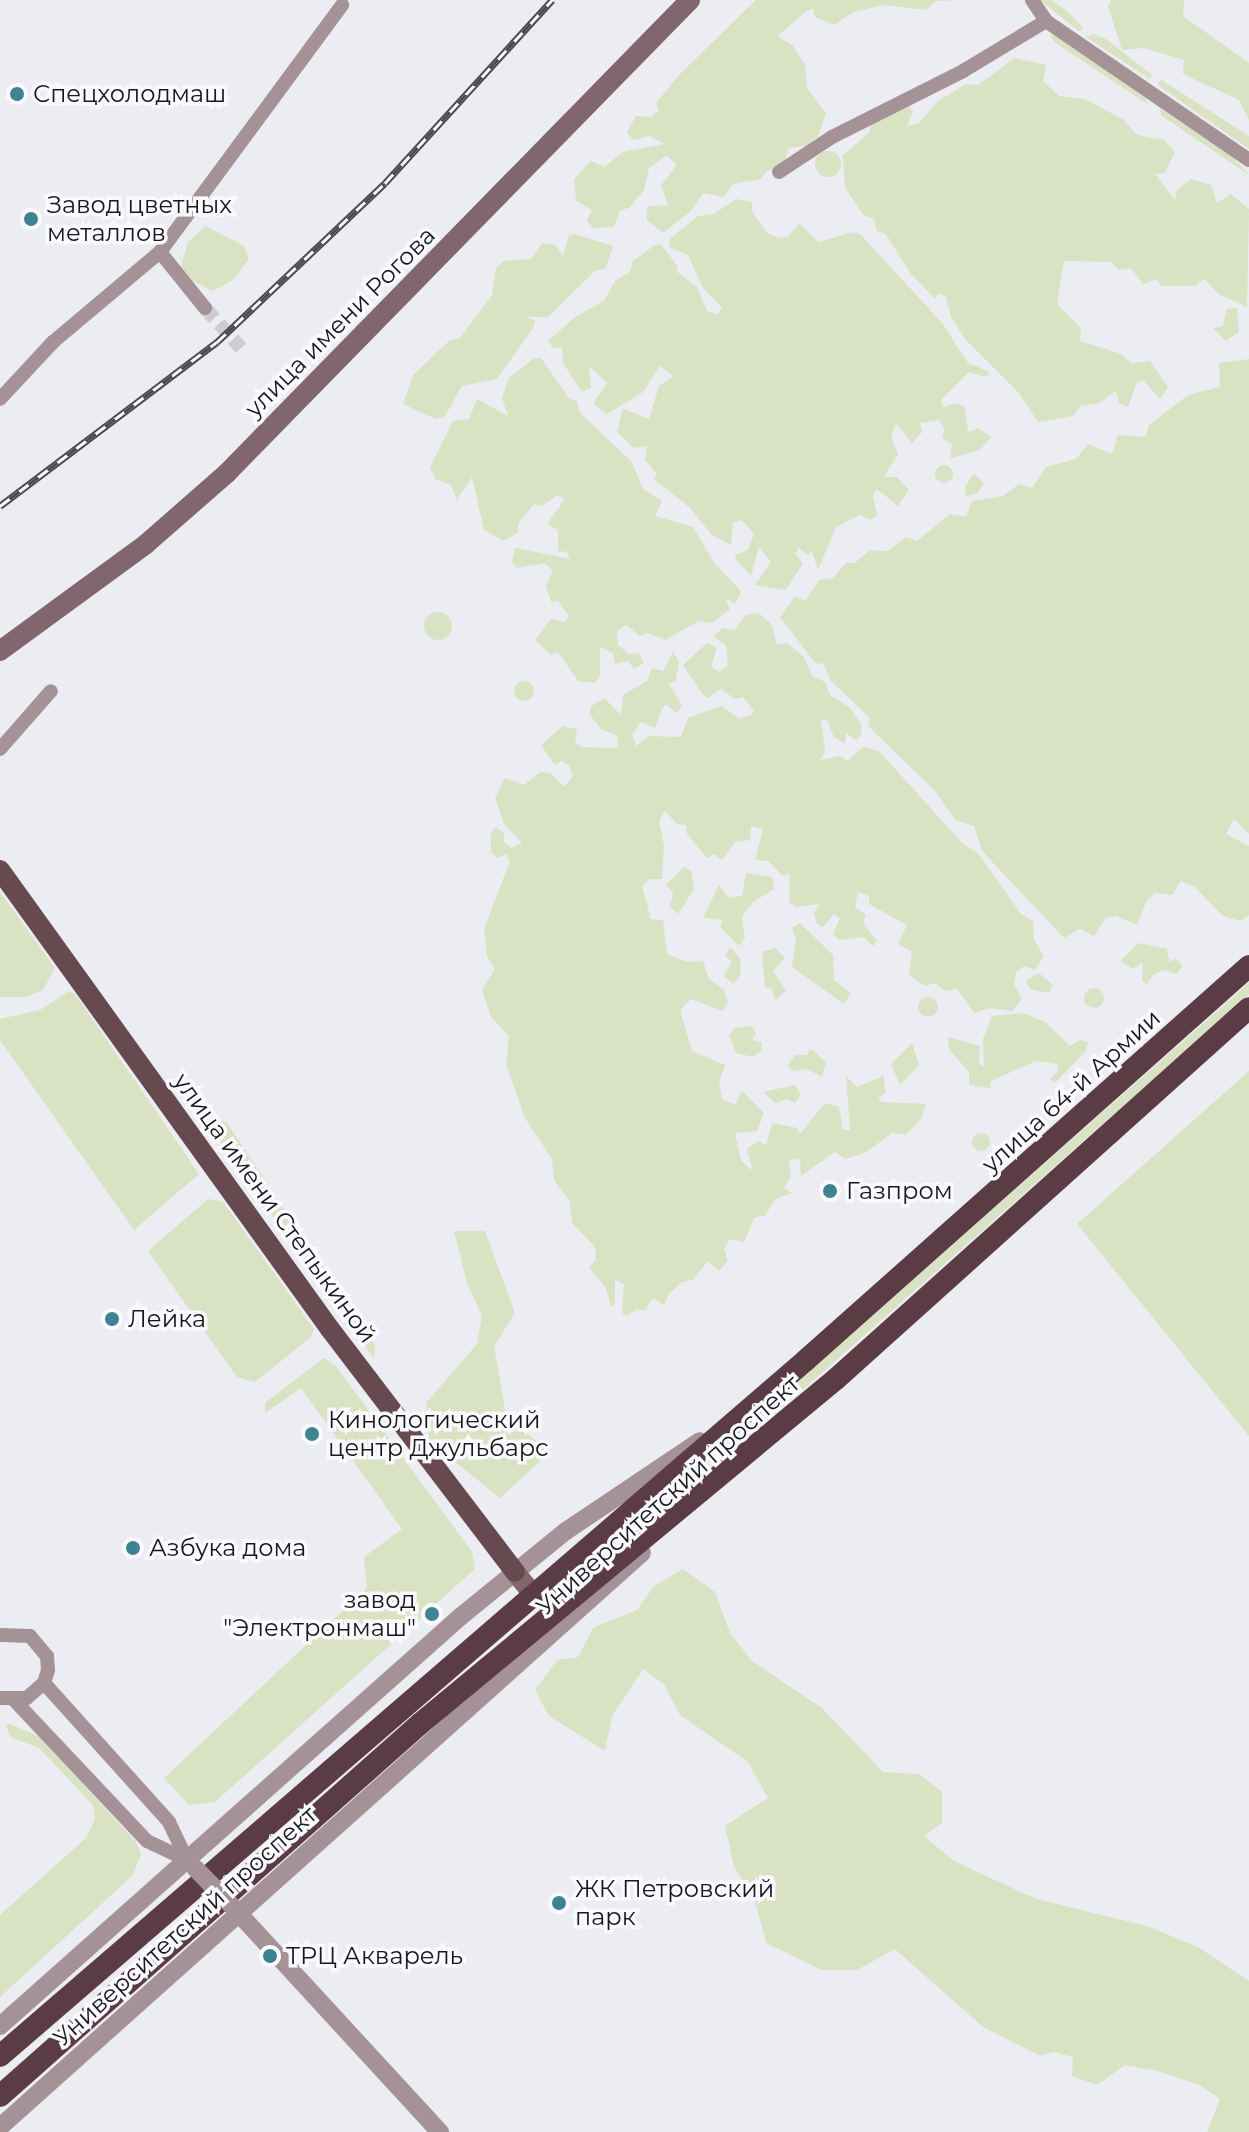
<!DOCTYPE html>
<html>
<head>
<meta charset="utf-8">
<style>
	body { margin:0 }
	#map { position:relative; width:1249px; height:2132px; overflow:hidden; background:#ececf3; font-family:Montserrat,sans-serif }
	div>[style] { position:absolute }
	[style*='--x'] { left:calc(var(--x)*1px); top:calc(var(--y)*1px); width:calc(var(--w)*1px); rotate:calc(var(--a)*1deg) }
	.green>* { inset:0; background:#d9e2c2 }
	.round { border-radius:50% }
	.minor-tunnel>* { height:14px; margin-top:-7px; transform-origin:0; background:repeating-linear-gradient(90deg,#ccccd3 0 14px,transparent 0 21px) }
	.minor>* { height:14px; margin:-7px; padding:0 7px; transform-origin:7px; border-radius:7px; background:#a49296 }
	.tertiary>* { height:18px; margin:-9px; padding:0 9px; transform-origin:9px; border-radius:9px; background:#a49296 }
	.secondary>* { height:20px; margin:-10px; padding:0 10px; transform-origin:10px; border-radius:10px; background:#81676d }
	.primary>* { height:20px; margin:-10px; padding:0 10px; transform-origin:10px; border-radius:10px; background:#674950 }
	.trunk>* { height:22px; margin:-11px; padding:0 11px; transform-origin:11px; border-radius:11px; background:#5c3c44 }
	.rail>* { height:7px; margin-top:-3.5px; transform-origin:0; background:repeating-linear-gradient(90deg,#fafafe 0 12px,#4b4b4f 0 24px); box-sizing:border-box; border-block:2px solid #4b4b4f }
	.tertiary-bridge>* { height:18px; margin:-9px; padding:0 9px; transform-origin:9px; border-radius:9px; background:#a49296 }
	.dots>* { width:22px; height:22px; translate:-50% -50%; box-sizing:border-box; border:4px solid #fafafe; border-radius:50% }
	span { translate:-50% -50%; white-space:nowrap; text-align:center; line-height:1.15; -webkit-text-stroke:7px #fafafe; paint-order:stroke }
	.poi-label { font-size:24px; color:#18181b }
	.left { translate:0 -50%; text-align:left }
	.right { translate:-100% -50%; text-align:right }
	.street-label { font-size:24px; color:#18181b }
</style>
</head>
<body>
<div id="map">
	<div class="green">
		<div style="clip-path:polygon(756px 0,960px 0,936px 1px,926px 10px,885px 5px,853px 12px,834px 25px,815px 17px,813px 8px,805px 12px,778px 36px,793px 46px,805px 65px,807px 88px,826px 113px,818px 137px,806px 146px,789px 148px,783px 166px,767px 171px,760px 179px,733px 184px,724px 197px,703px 193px,691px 211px,663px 233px,647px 220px,647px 211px,648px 206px,668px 205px,661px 185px,677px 165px,667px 155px,649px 168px,644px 190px,629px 208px,620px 210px,614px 227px,593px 228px,587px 220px,592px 210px,576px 201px,574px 179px,591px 161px,604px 167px,623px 152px,664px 144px,650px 136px,633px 140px,627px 132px,636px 116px,651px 117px,659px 110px,656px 103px,680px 74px)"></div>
		<div style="clip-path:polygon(1040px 0,1052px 0,1068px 12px,1083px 28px,1080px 32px)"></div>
		<div style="clip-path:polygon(1111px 0,1184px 0,1183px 16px,1249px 63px,1249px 120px,1239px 100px,1183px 74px,1184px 60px,1144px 48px,1122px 50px,1108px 6px)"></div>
		<div style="clip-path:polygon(1055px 33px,1145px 98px,1149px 105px,1054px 42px,1050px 35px)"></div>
		<div style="clip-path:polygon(1093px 34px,1106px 39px,1152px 75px,1150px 79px,1086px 37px)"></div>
		<div style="clip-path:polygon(1015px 58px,1046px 65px,1043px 81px,1059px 96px,1085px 99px,1124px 120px,1137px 135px,1164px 140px,1175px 152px,1165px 173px,1155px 174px,1175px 200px,1177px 190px,1191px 179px,1211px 185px,1217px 203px,1231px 194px,1249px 209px,1247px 307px,1220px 295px,1204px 279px,1195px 286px,1162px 286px,1156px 279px,1143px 284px,1131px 268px,1119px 270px,1111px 262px,1064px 261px,1057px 304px,1081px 328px,1080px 341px,1121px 354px,1131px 363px,1150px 361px,1168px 387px,1160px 399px,1144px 381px,1137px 382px,1128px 407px,1119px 403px,1116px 391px,1099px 403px,1080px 406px,1073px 416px,1038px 422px,1018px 392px,965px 339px,951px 317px,946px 296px,939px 294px,935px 299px,911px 274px,886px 234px,877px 231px,874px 219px,863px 215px,845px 187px,843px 155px,869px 133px,870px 124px,908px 104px,913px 112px,907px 126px,919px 123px,938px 101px,966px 84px,978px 85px)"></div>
		<div style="clip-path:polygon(1160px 79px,1249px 136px,1249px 149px,1158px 85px)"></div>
		<div style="clip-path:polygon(1159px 108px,1232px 156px,1249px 175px,1162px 116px)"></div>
		<div class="round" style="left:815px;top:151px;width:26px;height:26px"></div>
		<div style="clip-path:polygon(736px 199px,752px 202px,752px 211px,767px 233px,779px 238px,789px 236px,799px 223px,818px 242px,853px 232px,861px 235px,942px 323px,968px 363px,990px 372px,986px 377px,969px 372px,941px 400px,943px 407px,958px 403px,965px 408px,968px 432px,978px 428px,991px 437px,980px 450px,950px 458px,952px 444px,942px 438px,945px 430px,939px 420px,920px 423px,922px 432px,912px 443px,896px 423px,891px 437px,898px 454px,884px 477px,897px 477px,909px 490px,898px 506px,877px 489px,873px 495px,877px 515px,871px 520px,860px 515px,836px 527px,818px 570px,812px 551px,808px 555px,799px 548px,795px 554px,803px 563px,786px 590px,755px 585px,771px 562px,759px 547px,751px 576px,736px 560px,735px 555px,748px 550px,754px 534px,742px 520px,733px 523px,731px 545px,712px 535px,689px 507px,654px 479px,657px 474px,645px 460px,647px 446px,634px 448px,617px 432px,623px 409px,649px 419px,659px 386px,674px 376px,660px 366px,643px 392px,607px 414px,593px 404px,607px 383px,589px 366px,591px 388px,582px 392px,563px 363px,562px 347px,553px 348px,548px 341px,575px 317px,604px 301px,615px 281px,630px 272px,633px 261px,655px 245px,661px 244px,678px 267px,676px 271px,697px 287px,707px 311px,717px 315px,722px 308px,703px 288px,688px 255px,669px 247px,670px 239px,698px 216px,714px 214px)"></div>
		<div style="clip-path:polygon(206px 226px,244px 246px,249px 259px,233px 280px,213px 291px,185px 277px,181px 266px,188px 242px)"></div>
		<div style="clip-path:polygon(575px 234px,613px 246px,606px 268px,595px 271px,548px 317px,527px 317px,535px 321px,533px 328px,497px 379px,462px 386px,445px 416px,436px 419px,403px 404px,413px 375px,450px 340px,460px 338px,492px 295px,496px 268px,504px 261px,531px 259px,542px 243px,556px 245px,563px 256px,569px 235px)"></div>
		<div style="clip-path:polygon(1237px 307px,1239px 332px,1226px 341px,1213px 328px,1223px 326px,1226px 310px)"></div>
		<div style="clip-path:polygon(534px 358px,541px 358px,569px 398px,577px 401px,579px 412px,632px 462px,643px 489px,662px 501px,655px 516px,693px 527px,715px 564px,741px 591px,736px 603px,725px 599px,730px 609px,712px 623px,699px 621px,665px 640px,647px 633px,640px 636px,626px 625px,617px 631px,618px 645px,629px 654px,639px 653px,644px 663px,634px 669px,628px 661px,615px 664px,613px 653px,600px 647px,600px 676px,595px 683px,578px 681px,558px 652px,551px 655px,535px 640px,551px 619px,565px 622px,569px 616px,558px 601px,551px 602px,546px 586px,553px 570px,544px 563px,517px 568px,512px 562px,515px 548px,570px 559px,567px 552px,558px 551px,558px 530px,547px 524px,565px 499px,557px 495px,542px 506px,534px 504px,518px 524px,518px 533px,503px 541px,484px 530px,472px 477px,457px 500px,451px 485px,435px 479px,430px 467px,453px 421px,469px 419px,477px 399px,508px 416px,502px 398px,509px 378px)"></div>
		<div style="clip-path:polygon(1249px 359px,1249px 834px,1234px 819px,1226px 834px,1249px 846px,1249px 915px,1241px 921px,1223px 916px,1195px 887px,1181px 881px,1172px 895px,1155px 893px,1147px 900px,1137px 925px,1116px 916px,1106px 918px,1094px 936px,1080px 929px,1064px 938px,982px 851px,974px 826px,955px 820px,936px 792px,868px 726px,870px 718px,831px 681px,823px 663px,816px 664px,780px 617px,795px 596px,805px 601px,819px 580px,833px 578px,846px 563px,855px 563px,870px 550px,888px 551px,906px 537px,917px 541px,950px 514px,966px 517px,972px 501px,1003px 496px,1019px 484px,1032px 488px,1046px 467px,1076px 459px,1088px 444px,1112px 454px,1118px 435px,1146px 437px,1149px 425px,1188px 395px,1220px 387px,1219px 363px)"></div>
		<div class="round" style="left:935px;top:465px;width:18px;height:18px"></div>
		<div style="clip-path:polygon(974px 474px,984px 483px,978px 493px,966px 496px,965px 486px)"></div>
		<div class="round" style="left:424px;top:612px;width:28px;height:28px"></div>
		<div style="clip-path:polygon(759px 613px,772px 625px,777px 645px,787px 643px,804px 657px,812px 676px,825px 682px,830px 695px,849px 707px,861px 724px,861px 735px,856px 740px,846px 733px,845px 744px,834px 737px,827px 720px,821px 720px,825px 751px,820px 760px,840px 756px,847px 761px,863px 747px,879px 751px,963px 844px,978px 853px,1021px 914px,1033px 921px,1034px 940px,1044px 956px,1035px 970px,1024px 966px,1016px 972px,1014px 984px,1022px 999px,1012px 1011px,989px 1008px,974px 1013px,957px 989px,945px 991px,935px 983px,925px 986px,909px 975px,912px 952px,898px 944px,907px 925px,869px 904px,869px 896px,858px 892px,855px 907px,866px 915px,863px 924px,877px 941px,873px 946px,864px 937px,840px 940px,833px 934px,840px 918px,834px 914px,823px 927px,817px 924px,814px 913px,820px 904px,796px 907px,789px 902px,790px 873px,783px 876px,768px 861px,755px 860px,763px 829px,751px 826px,750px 840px,735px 842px,722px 860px,714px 854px,707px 858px,687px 834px,686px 825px,677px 824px,665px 811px,659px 820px,664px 846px,662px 879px,650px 879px,642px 886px,651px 919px,663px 920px,667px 954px,687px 962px,703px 961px,709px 979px,724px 990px,728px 1003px,723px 1011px,691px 999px,680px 1010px,692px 1051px,725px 1065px,719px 1082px,722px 1099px,735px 1105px,742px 1091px,764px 1113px,757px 1131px,735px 1133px,741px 1161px,753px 1171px,747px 1149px,758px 1141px,766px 1145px,772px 1123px,797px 1128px,800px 1134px,825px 1103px,839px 1107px,843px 1130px,850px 1130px,846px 1076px,857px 1087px,884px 1076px,885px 1093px,878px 1098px,882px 1102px,926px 1104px,921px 1119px,906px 1135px,892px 1133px,865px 1153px,845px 1159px,835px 1152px,801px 1176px,800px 1159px,789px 1160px,791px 1176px,784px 1188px,792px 1193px,775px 1199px,765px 1216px,755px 1217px,744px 1242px,730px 1239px,724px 1249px,728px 1261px,719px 1271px,708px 1261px,693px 1280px,682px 1282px,669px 1294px,664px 1305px,653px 1298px,645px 1311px,637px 1309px,627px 1316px,622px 1313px,624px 1284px,615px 1280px,615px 1304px,611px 1307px,606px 1288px,589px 1267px,596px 1260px,595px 1247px,572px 1223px,570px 1202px,554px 1180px,552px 1159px,525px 1118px,506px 1064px,509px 1036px,491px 1017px,482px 990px,495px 969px,487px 957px,484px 929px,510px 861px,506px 854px,498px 858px,491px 852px,491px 833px,496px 827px,504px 833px,504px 842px,511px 848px,522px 843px,504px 824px,495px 798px,505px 778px,524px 785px,540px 772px,550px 773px,565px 787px,573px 775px,569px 766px,562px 761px,555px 765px,541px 745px,563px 726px,577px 729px,575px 743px,582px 747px,617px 748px,618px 736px,601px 729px,590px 715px,590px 707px,604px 698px,621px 715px,623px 695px,647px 681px,652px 668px,663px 671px,673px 652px,679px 661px,676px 681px,669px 684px,682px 706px,677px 713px,666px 705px,662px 708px,655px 728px,641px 722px,632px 734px,636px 746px,649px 736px,681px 737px,688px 718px,721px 706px,739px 718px,750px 716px,754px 711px,743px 697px,735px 699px,721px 689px,708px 698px,703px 695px,683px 665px,707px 643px,717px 648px,711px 666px,719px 672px,728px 666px,726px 645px,714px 637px,722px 628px,735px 630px,745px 615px)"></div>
		<div class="round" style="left:514px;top:681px;width:20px;height:20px"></div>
		<div style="clip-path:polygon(684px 867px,691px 871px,694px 889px,678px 914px,670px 907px,673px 893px,666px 885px)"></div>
		<div style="clip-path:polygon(746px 873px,772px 877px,774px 889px,753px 902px,742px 917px,745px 938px,739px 946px,720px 927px,722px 920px,703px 918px,719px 885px,728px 898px,742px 896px)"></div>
		<div style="clip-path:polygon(0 892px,55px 968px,43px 990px,25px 997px,0 997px)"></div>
		<div style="clip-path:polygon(800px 923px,833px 955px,834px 980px,851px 993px,844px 1004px,792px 967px,796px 940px,792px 928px)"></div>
		<div style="clip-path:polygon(1139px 943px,1167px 949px,1169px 962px,1176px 958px,1183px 966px,1176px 974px,1165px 970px,1154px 974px,1147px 984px,1142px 981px,1143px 962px,1133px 969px,1120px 961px)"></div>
		<div style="clip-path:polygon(730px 947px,740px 958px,741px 975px,733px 984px,724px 976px,732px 962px,725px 956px)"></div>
		<div style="clip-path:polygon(775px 948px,785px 958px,773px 971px,786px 990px,776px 1000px,771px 988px,765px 988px,762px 952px)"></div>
		<div style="clip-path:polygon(1039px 973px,1053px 985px,1049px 993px,1030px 989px,1026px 981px)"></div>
		<div style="clip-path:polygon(1249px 983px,1249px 994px,771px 1418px,757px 1423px,765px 1410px)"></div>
		<div class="round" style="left:1084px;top:988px;width:20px;height:20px"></div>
		<div style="clip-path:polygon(69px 991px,76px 995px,199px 1174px,134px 1230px,0 1040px,0 1019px,40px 1010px)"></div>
		<div class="round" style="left:918px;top:997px;width:20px;height:20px"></div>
		<div style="clip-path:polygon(1024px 1013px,1045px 1022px,1070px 1046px,1080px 1040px,1088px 1042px,1086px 1051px,1056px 1082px,1050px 1079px,1058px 1071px,1057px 1064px,1036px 1061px,991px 1081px,990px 1088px,969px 1085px,969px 1072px,949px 1049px,948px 1037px,980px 1046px,979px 1063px,984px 1067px,983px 1039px,992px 1016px)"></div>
		<div style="clip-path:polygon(752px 1026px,756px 1033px,752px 1040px,762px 1042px,761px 1051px,753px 1057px,736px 1053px,729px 1035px,735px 1028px)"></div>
		<div style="clip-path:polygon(912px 1043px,919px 1065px,900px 1085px,891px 1064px)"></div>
		<div style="clip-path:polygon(811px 1049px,826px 1062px,822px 1077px,807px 1069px,792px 1071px,788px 1065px,795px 1055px,806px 1055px)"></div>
		<div style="clip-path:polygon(1249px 1071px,1249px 1436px,1077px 1224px)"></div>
		<div style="clip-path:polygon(795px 1085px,801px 1094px,795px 1103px,787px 1099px,775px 1103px,763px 1092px)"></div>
		<div style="clip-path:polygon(197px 1109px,227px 1123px,375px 1345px,374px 1358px)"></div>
		<div class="round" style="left:972px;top:1133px;width:18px;height:18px"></div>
		<div style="clip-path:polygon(208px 1199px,223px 1202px,314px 1329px,311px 1337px,255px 1382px,237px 1377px,148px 1251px)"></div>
		<div style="clip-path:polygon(454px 1231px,485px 1231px,515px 1313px,494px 1346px,506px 1416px,550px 1452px,500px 1498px,429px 1441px,426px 1403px,477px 1344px,482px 1316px,467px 1283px)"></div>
		<div style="clip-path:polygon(324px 1358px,336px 1366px,472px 1552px,475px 1569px,215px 1802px,189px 1805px,164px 1778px,367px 1588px,364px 1557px,402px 1529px,301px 1388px,265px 1413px,265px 1403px)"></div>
		<div style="clip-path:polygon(683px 1569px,715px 1592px,730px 1633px,752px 1661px,822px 1708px,883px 1772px,919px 1774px,942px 1792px,942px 1823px,924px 1836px,954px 1861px,1036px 1899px,1147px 1926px,1198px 1947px,1249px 1981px,1249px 2132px,1207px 2132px,1220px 2099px,1200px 2085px,1158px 2071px,1125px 2065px,1097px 2085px,1072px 2076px,1073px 2057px,1054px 2052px,1040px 2056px,983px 2027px,895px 1949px,857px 1970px,822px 1970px,766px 1943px,754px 1897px,734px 1867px,725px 1826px,768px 1798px,748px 1762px,680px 1715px,664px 1684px,643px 1669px,612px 1716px,605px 1751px,549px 1716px,535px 1690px,557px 1660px,578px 1657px,593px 1628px,637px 1610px,654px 1586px)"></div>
		<div style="clip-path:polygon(10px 1724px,40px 1737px,136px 1842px,141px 1855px,132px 1876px,0 1997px,0 1915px,86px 1838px,95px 1819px,93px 1805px,39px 1748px,10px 1737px,6px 1725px)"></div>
	</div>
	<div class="minor-tunnel">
		<div style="--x:205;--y:308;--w:54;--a:48"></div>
	</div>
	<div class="minor">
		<div style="--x:1032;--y:0;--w:25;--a:56"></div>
		<div style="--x:1046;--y:21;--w:246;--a:34.4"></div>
		<div style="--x:779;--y:172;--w:64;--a:-33.4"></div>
		<div style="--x:832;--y:137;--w:147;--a:-26.7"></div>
		<div style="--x:963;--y:71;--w:97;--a:-31.1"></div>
		<div style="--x:160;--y:252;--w:72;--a:51.2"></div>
		<div style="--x:0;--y:399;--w:78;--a:-47.1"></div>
		<div style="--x:53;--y:342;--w:140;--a:-40.1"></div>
		<div style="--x:160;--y:252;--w:307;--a:-53.6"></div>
		<div style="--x:0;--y:749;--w:77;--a:-48.7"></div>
		<div style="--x:0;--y:1635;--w:30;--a:2"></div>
		<div style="--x:30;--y:1636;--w:26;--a:50"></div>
		<div style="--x:47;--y:1656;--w:14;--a:86"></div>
		<div style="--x:48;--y:1670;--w:14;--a:107"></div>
		<div style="--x:44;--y:1683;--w:23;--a:139"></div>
		<div style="--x:27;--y:1698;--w:27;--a:180"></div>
		<div style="--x:44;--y:1683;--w:187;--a:48"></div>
		<div style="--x:169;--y:1822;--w:42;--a:64.7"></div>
		<div style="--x:15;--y:1701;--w:192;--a:46.7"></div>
		<div style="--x:147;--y:1841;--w:44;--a:25.4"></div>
	</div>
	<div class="tertiary">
		<div style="--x:231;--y:1905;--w:309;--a:47.4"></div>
		<div style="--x:0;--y:2026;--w:616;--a:-41.64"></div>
		<div style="--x:460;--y:1617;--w:136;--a:-39.1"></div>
		<div style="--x:566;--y:1531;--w:161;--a:-33.9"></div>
		<div style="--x:0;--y:2127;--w:861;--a:-41.8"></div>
	</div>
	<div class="secondary">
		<div style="--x:0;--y:651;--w:181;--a:-36.2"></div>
		<div style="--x:146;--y:544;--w:108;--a:-41.2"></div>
		<div style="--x:227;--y:473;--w:662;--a:-45.61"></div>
		<div style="--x:515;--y:1572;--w:27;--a:51"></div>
		<div style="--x:532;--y:1593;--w:38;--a:9"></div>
	</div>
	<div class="primary">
		<div style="--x:0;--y:870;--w:565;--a:54.29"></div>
		<div style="--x:330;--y:1329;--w:305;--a:52.7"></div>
	</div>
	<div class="trunk">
		<div style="--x:0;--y:2056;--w:1065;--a:-40.81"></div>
		<div style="--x:806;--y:1360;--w:593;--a:-41.65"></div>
		<div style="--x:0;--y:2096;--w:562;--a:-41.54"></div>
		<div style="--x:421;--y:1723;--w:539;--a:-39.66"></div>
		<div style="--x:836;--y:1379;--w:555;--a:-41.93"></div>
	</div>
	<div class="rail">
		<div style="--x:0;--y:506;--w:272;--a:-37.1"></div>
		<div style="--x:217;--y:342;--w:231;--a:-43.4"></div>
		<div style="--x:385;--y:183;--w:248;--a:-47.6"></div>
	</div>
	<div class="tertiary-bridge">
		<div style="--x:195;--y:1868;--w:52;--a:45.8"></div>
	</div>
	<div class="dots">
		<div style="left:17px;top:94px;background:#3f8392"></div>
		<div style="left:31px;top:219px;background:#3f8392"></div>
		<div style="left:830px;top:1191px;background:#3f8392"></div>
		<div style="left:112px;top:1319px;background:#3f8392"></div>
		<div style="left:312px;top:1434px;background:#3f8392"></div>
		<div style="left:133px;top:1548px;background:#3f8392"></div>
		<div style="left:432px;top:1614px;background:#3f8392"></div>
		<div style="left:559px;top:1903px;background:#3f8392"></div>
		<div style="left:270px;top:1956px;background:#3f8392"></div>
	</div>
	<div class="poi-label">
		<span class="left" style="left:33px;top:94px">Спецхолодмаш</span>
		<span class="left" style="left:47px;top:219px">Завод цветных<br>металлов</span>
		<span class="left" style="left:846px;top:1191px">Газпром</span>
		<span class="left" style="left:128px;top:1319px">Лейка</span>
		<span class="left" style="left:328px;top:1434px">Кинологический<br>центр Джульбарс</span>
		<span class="left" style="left:149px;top:1548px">Азбука дома</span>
		<span class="right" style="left:416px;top:1614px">завод<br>"Электронмаш"</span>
		<span class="left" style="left:575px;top:1903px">ЖК Петровский<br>парк</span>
		<span class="left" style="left:286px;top:1956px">ТРЦ Акварель</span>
	</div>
	<div class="street-label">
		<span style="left:340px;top:322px;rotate:-45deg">улица имени Рогова</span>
		<span style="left:1071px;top:1091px;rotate:-42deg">улица 64-й Армии</span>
		<span style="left:275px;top:1208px;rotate:54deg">улица имени Степыкиной</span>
		<span style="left:668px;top:1495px;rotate:-42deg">Университетский проспект</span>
		<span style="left:185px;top:1926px;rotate:-42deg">Университетский проспект</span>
	</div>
</div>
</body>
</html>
